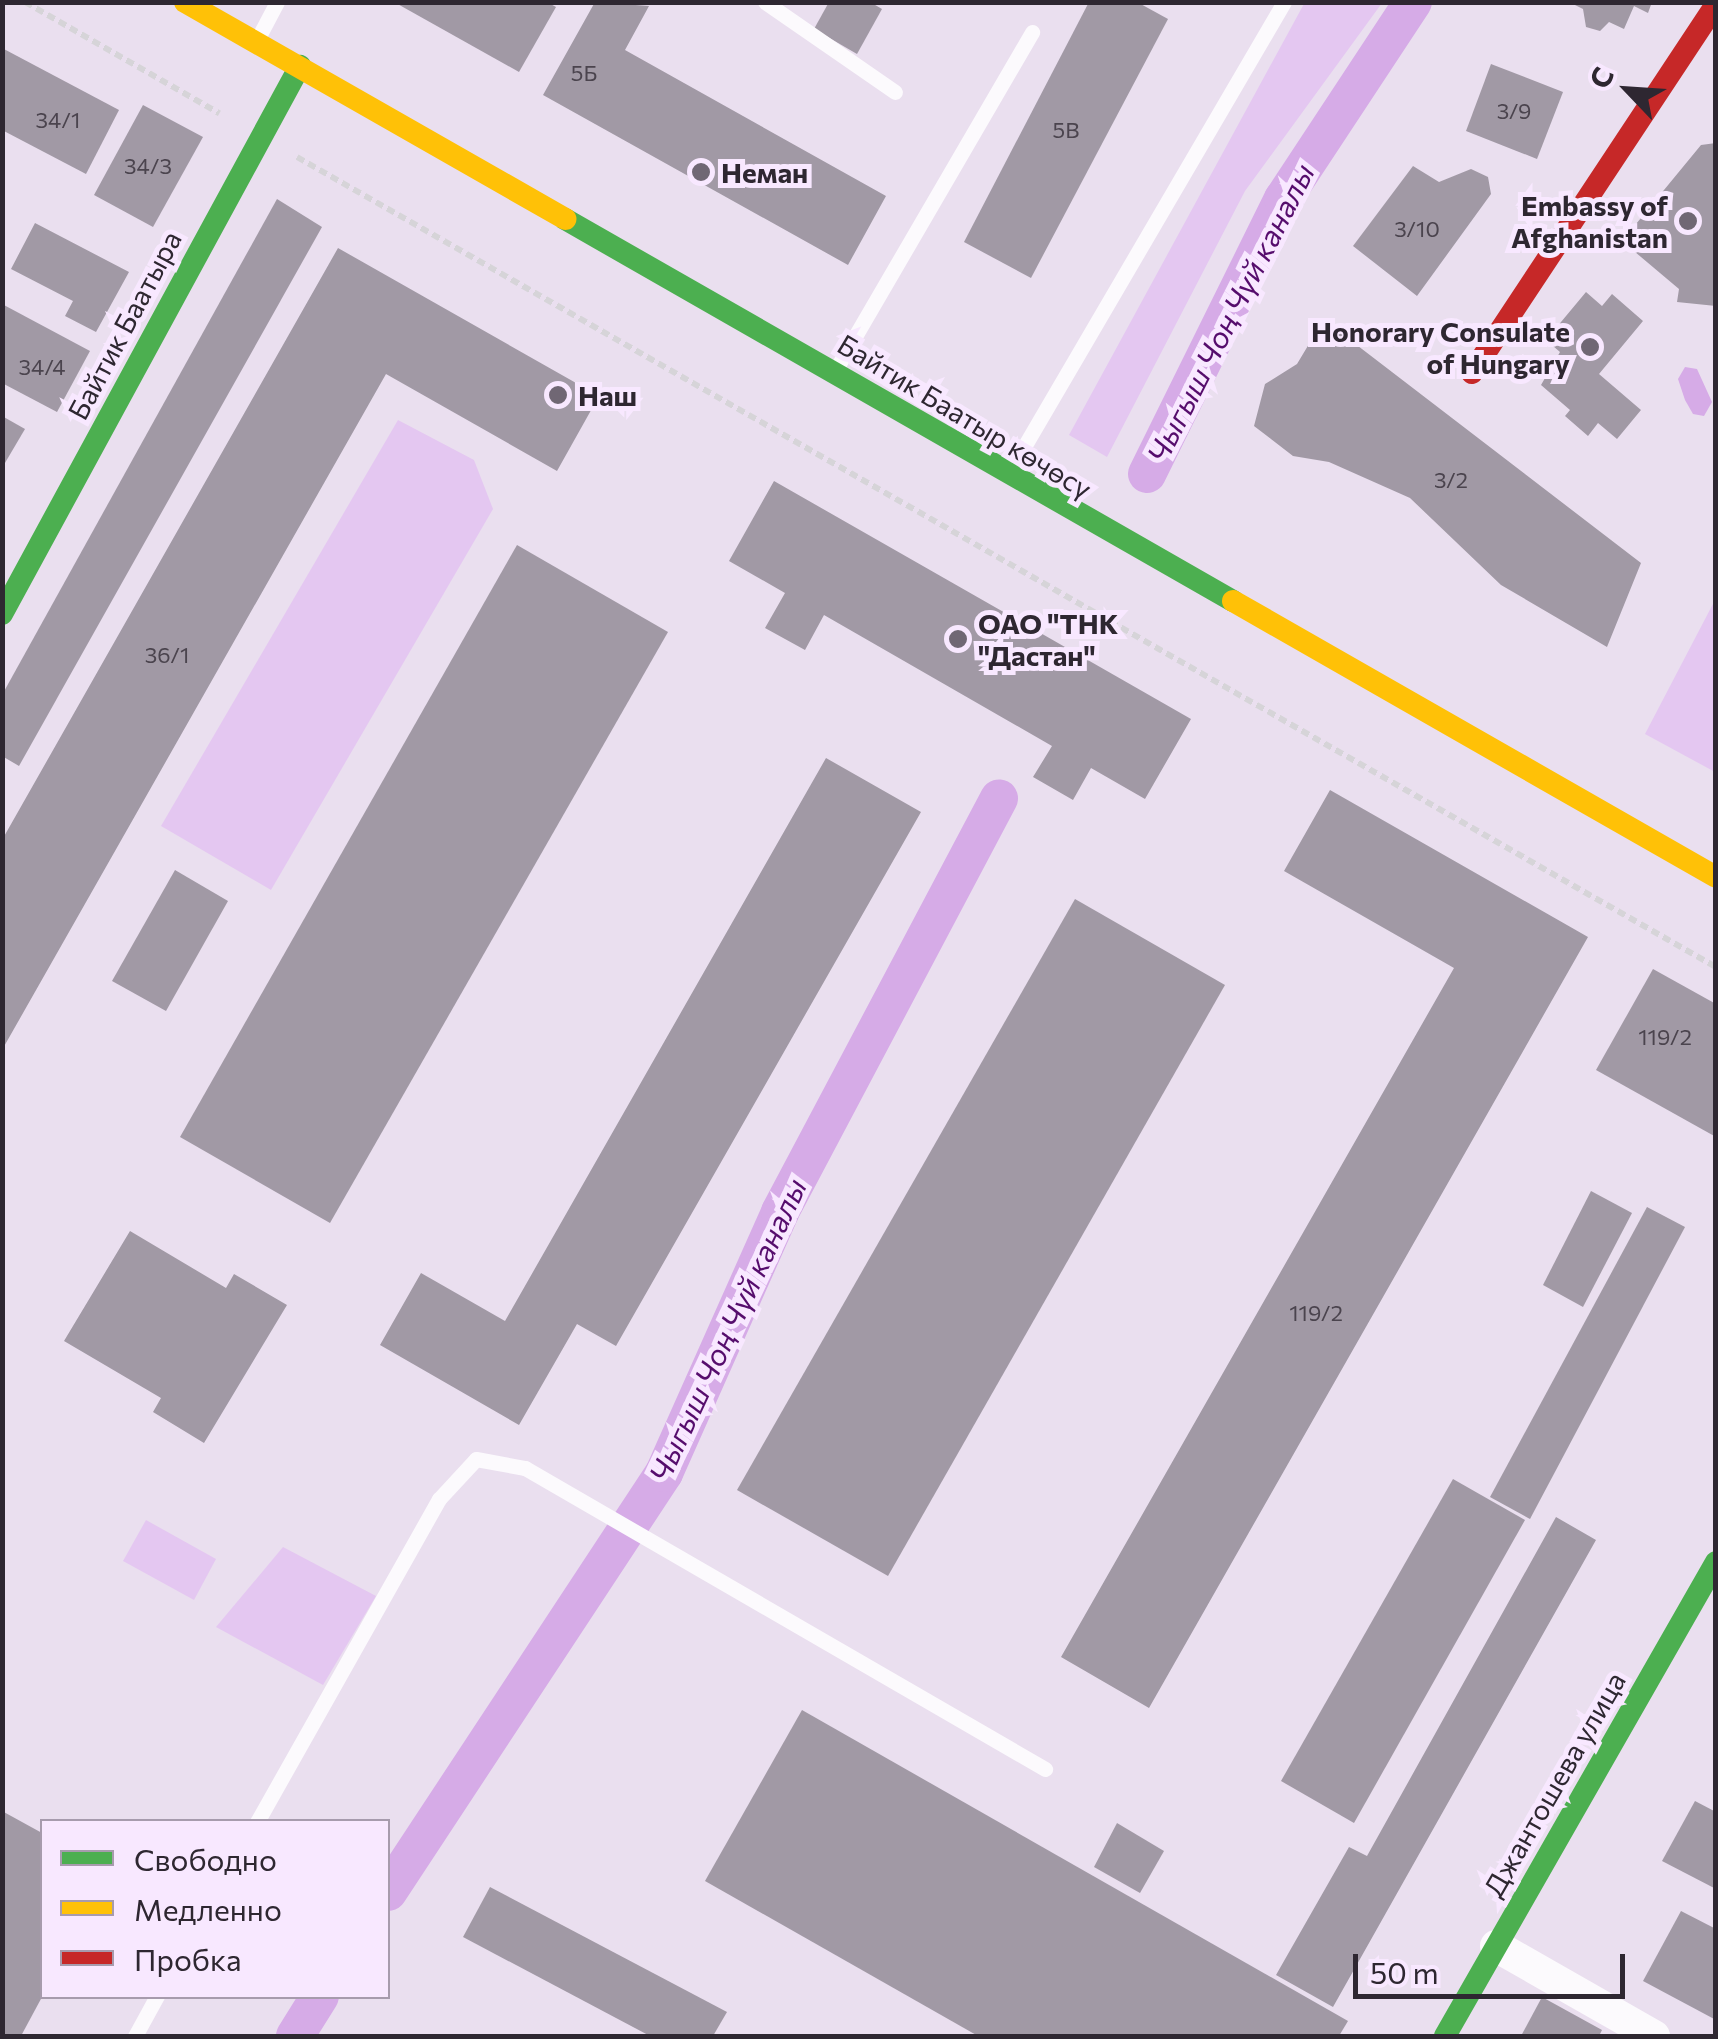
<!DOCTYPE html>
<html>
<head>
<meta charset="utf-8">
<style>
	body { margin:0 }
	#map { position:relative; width:1718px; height:2039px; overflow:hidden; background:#eadfef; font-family:Commissioner,sans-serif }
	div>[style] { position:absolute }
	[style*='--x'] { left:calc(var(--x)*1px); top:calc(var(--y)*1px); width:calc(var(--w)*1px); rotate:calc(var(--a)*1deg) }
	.green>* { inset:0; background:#e4c7f1 }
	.water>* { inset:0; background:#d6abe7 }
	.canal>* { height:38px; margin:-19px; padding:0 19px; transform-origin:19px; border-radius:19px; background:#d6abe7 }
	.building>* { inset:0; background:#a199a5 }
	.path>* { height:6px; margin-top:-3px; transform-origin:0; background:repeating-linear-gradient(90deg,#d6d4d8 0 8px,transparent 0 13px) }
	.lane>* { height:15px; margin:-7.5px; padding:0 7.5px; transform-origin:7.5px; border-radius:7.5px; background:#fcfafd }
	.street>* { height:32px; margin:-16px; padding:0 16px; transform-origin:16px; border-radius:16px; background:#fcfafd }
	.fast>* { height:22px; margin:-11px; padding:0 11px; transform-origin:11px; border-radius:11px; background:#4caf50 }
	.slow>* { height:22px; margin:-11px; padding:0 11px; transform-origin:11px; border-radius:11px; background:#ffc107 }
	.jam>* { height:22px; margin:-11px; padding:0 11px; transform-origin:11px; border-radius:11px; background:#c62828 }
	.dots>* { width:28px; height:28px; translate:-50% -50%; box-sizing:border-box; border:5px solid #f8e8ff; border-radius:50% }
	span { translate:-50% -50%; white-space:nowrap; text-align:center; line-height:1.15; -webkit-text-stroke:10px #f8e8ff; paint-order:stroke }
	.number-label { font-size:22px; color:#4b444e }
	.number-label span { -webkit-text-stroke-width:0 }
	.poi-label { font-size:28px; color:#2e2731; font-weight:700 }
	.left { translate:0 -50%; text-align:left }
	.right { translate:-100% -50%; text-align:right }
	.street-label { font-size:28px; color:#2e2731 }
	.water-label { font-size:30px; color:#560d6d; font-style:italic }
	.frame { position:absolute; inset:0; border:5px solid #2e2731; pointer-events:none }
	.legend { position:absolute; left:40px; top:1819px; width:350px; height:180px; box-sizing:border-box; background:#f8e8ff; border:2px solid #a79bad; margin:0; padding:12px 18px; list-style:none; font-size:30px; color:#2e2731 }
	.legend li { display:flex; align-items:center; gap:20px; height:50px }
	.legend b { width:50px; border:2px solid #a79bad }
	.north { position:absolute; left:1578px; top:40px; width:100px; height:100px; -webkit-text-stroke:8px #f8e8ff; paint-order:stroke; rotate:295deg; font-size:28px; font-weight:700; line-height:40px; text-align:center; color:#2e2731 }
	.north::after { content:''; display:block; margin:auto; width:35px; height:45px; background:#2e2731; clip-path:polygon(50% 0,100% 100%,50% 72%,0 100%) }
	.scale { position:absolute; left:1353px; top:1954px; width:272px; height:45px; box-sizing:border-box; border:5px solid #2e2731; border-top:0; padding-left:12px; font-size:30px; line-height:35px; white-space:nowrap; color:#2e2731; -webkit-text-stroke:8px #f8e8ff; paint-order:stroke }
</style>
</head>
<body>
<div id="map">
	<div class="green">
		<div style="clip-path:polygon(1305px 2px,1382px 3px,1245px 191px,1107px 457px,1069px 435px)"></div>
		<div style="clip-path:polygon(398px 420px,474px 460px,493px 509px,271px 890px,161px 826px)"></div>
		<div style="clip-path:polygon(1715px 600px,1715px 772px,1645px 734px)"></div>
		<div style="clip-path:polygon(146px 1520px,216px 1559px,194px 1600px,123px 1561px)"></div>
		<div style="clip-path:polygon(283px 1547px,376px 1596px,323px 1685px,216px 1627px)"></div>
	</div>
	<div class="water">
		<div style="clip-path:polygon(1685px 367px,1697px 369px,1712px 402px,1704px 416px,1693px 414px,1685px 400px,1678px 379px)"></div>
	</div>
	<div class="canal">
		<div style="--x:1147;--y:474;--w:307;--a:-63.7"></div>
		<div style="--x:1283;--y:199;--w:236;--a:-56.6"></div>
		<div style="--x:388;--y:1892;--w:502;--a:-56.63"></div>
		<div style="--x:664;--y:1473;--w:286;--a:-66"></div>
		<div style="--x:780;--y:1212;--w:468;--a:-62.1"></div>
		<div style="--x:295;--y:2036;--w:47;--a:-58"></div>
	</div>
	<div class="building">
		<div style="clip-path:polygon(394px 2px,547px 2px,556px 7px,519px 72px)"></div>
		<div style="clip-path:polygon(595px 2px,649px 6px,625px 50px,886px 196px,848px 265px,543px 95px)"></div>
		<div style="clip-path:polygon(829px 2px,870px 2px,882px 9px,857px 54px,814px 29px)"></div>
		<div style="clip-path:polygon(1089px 2px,1137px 2px,1168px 19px,1031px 278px,964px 242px)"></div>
		<div style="clip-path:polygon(1569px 2px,1652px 2px,1648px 13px,1634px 6px,1624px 29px,1609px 22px,1600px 31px,1586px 27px,1583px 9px)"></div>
		<div style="clip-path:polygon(2px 48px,119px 110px,86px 174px,2px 130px)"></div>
		<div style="clip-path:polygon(1491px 64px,1563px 92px,1537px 159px,1466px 131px)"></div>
		<div style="clip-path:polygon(143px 105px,203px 137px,153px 227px,94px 195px)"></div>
		<div style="clip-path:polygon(1716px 143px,1716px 306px,1677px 302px,1679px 289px,1622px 241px,1701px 145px)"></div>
		<div style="clip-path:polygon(1413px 166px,1439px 182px,1471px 169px,1488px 177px,1491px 194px,1417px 296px,1353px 246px)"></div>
		<div style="clip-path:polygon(277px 199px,322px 227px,19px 766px,2px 756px,2px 695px)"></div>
		<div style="clip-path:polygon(35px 223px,129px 272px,96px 332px,65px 316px,73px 301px,11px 269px)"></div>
		<div style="clip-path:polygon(338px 248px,599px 396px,557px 471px,386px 374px,2px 1050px,2px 840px)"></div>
		<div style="clip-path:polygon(1586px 292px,1602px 306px,1612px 294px,1643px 321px,1599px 374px,1641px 410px,1617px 439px,1598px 423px,1588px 436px,1565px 416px,1570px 410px,1541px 385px,1560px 352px,1546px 340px)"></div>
		<div style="clip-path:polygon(2px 304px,90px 351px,57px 412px,2px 383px)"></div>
		<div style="clip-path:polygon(1332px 326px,1641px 563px,1607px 647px,1501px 585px,1410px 498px,1329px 462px,1293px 456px,1254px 426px,1265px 384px,1297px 364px,1318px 329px)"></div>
		<div style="clip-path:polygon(2px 416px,25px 429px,2px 468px)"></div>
		<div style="clip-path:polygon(774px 481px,1191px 719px,1145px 799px,1091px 768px,1073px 800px,1033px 777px,1052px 746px,824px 615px,805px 650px,765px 628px,785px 593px,729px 561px)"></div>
		<div style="clip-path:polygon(517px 545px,668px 632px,330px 1223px,180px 1137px)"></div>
		<div style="clip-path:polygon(826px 758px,921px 812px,616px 1346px,577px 1324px,519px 1425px,380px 1345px,421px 1273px,505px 1321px)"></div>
		<div style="clip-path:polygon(1330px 790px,1588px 937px,1149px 1708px,1061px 1657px,1454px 968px,1284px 871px)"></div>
		<div style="clip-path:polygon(175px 870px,228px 901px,166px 1011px,112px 981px)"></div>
		<div style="clip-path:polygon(1075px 899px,1225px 985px,888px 1576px,737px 1490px)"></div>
		<div style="clip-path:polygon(1653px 969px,1716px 1004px,1716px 1137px,1596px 1070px)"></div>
		<div style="clip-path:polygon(1591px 1191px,1632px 1213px,1583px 1307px,1543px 1285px)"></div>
		<div style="clip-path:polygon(1647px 1207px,1685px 1227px,1530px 1519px,1490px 1497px)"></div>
		<div style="clip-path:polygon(130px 1231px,226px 1288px,234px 1274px,287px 1305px,204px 1443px,153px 1412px,161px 1398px,64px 1341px)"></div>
		<div style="clip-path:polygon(1453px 1479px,1525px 1520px,1354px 1823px,1281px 1781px)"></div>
		<div style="clip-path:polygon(1556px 1517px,1596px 1540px,1333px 2007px,1276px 1975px,1349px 1847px,1367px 1856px)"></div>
		<div style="clip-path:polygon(802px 1710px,1348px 2021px,1339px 2036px,978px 2036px,705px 1881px)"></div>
		<div style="clip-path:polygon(1695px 1801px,1716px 1812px,1716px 1889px,1662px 1861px)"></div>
		<div style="clip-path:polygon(2px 1811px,42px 1833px,42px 1997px,21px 2036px,2px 2036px)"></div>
		<div style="clip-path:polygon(1117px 1823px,1164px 1851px,1140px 1893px,1094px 1867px)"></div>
		<div style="clip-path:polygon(490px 1887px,727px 2012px,713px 2036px,650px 2036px,463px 1937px)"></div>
		<div style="clip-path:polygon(1681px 1911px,1716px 1929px,1716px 2020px,1643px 1981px)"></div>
		<div style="clip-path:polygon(1542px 1997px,1602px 2030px,1599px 2036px,1521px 2036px)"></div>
	</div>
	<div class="path">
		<div style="--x:25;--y:2;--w:224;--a:29.8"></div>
		<div style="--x:297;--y:157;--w:1634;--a:29.72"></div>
	</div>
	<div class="lane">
		<div style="--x:765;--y:2;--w:158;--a:34.7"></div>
		<div style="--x:258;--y:38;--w:41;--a:-62.2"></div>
		<div style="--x:836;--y:369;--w:390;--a:-59.8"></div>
		<div style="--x:1011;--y:469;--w:541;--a:-59.69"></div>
		<div style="--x:257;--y:1822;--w:371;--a:-60.6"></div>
		<div style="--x:439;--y:1499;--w:54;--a:-47.2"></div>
		<div style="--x:476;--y:1459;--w:50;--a:10.4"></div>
		<div style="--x:525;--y:1468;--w:601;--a:30.06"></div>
		<div style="--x:135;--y:2036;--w:46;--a:-61.2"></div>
	</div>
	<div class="street">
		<div style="--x:1496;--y:1946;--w:182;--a:29.7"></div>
	</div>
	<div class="fast">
		<div style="--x:565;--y:219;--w:770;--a:29.76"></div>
		<div style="--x:2;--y:614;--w:624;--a:-61.46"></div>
		<div style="--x:1445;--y:2036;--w:546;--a:-60.24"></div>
	</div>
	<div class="slow">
		<div style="--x:185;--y:2;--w:438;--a:29.7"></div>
		<div style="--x:1233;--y:601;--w:556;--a:29.74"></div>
	</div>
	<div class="jam">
		<div style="--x:1472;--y:373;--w:442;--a:-56.5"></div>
	</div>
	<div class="dots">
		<div style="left:701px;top:172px;background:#706774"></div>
		<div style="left:1688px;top:221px;background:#706774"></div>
		<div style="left:1590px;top:347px;background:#706774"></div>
		<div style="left:558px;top:395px;background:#706774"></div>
		<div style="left:958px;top:639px;background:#706774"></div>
	</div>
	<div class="number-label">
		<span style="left:584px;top:73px">5Б</span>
		<span style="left:1514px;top:111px">3/9</span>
		<span style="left:58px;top:120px">34/1</span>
		<span style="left:1066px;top:130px">5В</span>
		<span style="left:148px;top:166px">34/3</span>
		<span style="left:1417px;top:229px">3/10</span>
		<span style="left:42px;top:367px">34/4</span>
		<span style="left:1451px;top:480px">3/2</span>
		<span style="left:167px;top:655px">36/1</span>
		<span style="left:1665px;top:1037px">119/2</span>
		<span style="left:1316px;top:1313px">119/2</span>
	</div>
	<div class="poi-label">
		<span class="left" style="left:721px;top:172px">Неман</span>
		<span class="right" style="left:1668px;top:221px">Embassy of<br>Afghanistan</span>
		<span class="right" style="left:1570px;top:347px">Honorary Consulate<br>of Hungary</span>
		<span class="left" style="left:578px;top:395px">Наш</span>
		<span class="left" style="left:978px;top:639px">ОАО "ТНК<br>"Дастан"</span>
	</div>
	<div class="street-label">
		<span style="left:124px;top:325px;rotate:-62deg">Байтик Баатыра</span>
		<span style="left:965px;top:416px;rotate:31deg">Байтик Баатыр көчөсү</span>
		<span style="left:1554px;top:1784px;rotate:-60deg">Джантошева улица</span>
	</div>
	<div class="water-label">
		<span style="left:1230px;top:313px;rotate:-63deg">Чыгыш Чоң Чүй каналы</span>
		<span style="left:727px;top:1330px;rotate:-65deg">Чыгыш Чоң Чүй каналы</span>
	</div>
	<div class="frame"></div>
	<ul class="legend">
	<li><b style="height:12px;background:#4caf50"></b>Свободно</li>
	<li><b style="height:12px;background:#ffc107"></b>Медленно</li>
	<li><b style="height:12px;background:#c62828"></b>Пробка</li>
	</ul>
	<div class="north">С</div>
	<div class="scale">50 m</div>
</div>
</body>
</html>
